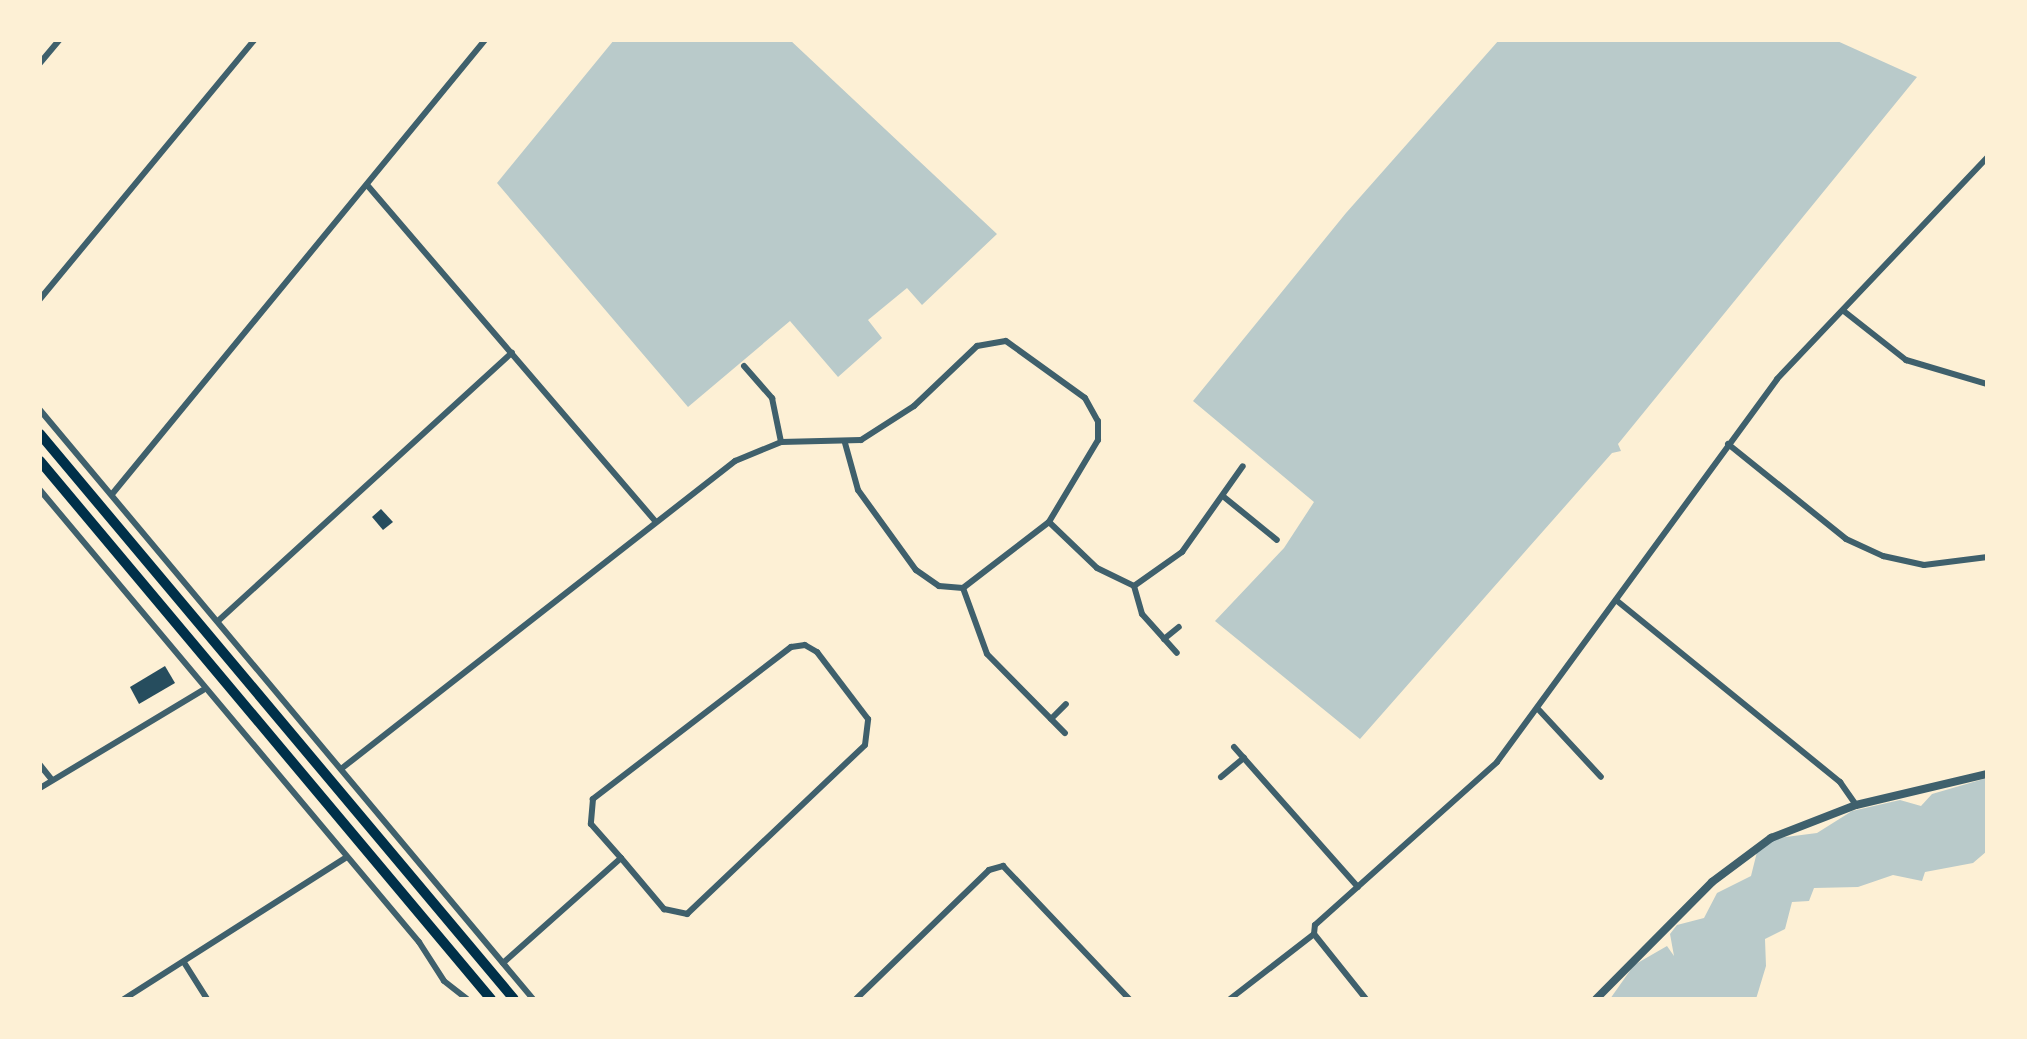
<!DOCTYPE html>
<html>
<head>
<meta charset="utf-8">
<style>
	body { margin:0 }
	#map { position:relative; width:2027px; height:1039px; overflow:hidden; background:#fdf0d5; font-family:Roboto,sans-serif }
	div>[style] { position:absolute }
	[style*='--x'] { left:calc(var(--x)*1px); top:calc(var(--y)*1px); width:calc(var(--w)*1px); rotate:calc(var(--a)*1deg) }
	.green>* { inset:0; background:#b9caca }
	.building>* { inset:0; background:#264d5e }
	.minor>* { height:6px; margin:-3px; padding:0 3px; transform-origin:3px; border-radius:3px; background:#3f606c }
	.tertiary>* { height:8px; margin:-4px; padding:0 4px; transform-origin:4px; border-radius:4px; background:#3f606c }
	.primary>* { height:10px; margin:-5px; padding:0 5px; transform-origin:5px; border-radius:5px; background:#003049 }
	span { translate:-50% -50%; white-space:nowrap; text-align:center; line-height:1.15; -webkit-text-stroke:10px #fdf0d5; paint-order:stroke }
	.frame { position:absolute; inset:0; border:42px solid #fdf0d5; pointer-events:none }
</style>
</head>
<body>
<div id="map">
	<div class="green">
		<div style="clip-path:polygon(614px 40px,790px 40px,997px 234px,922px 305px,907px 288px,868px 320px,882px 338px,838px 377px,790px 321px,688px 407px,497px 183px)"></div>
		<div style="clip-path:polygon(1499px 40px,1835px 40px,1917px 77px,1618px 444px,1621px 451px,1612px 453px,1360px 739px,1215px 621px,1284px 548px,1314px 502px,1193px 401px,1346px 213px)"></div>
		<div style="clip-path:polygon(1987px 778px,1987px 851px,1973px 863px,1925px 872px,1922px 881px,1893px 875px,1858px 887px,1814px 888px,1809px 901px,1792px 902px,1785px 929px,1765px 939px,1766px 966px,1756px 999px,1610px 999px,1634px 965px,1667px 946px,1674px 956px,1670px 934px,1677px 925px,1704px 918px,1717px 893px,1751px 876px,1757px 852px,1771px 839px,1817px 833px,1852px 811px,1900px 800px,1921px 806px,1932px 794px)"></div>
	</div>
	<div class="building">
		<div style="clip-path:polygon(381px 509px,393px 522px,383px 530px,372px 517px)"></div>
		<div style="clip-path:polygon(165px 666px,175px 683px,139px 704px,130px 687px)"></div>
	</div>
	<div class="minor">
		<div style="--x:40;--y:63;--w:30;--a:-50"></div>
		<div style="--x:368;--y:186;--w:441;--a:49.4"></div>
		<div style="--x:40;--y:299;--w:336;--a:-50.4"></div>
		<div style="--x:1845;--y:312;--w:78;--a:38.2"></div>
		<div style="--x:1906;--y:360;--w:84;--a:16.5"></div>
		<div style="--x:744;--y:366;--w:43;--a:48.8"></div>
		<div style="--x:772;--y:398;--w:45;--a:78.4"></div>
		<div style="--x:40;--y:410;--w:768;--a:50.07"></div>
		<div style="--x:845;--y:443;--w:49;--a:74.5"></div>
		<div style="--x:858;--y:490;--w:99;--a:54.1"></div>
		<div style="--x:916;--y:570;--w:28;--a:35"></div>
		<div style="--x:939;--y:586;--w:24;--a:5"></div>
		<div style="--x:963;--y:588;--w:70;--a:70"></div>
		<div style="--x:987;--y:654;--w:111;--a:45.4"></div>
		<div style="--x:1728;--y:444;--w:151;--a:38.8"></div>
		<div style="--x:1846;--y:539;--w:41;--a:24.7"></div>
		<div style="--x:1883;--y:556;--w:42;--a:12.4"></div>
		<div style="--x:1924;--y:565;--w:64;--a:-7.2"></div>
		<div style="--x:40;--y:490;--w:590;--a:50.02"></div>
		<div style="--x:419;--y:942;--w:46;--a:57.3"></div>
		<div style="--x:444;--y:981;--w:29;--a:38"></div>
		<div style="--x:113;--y:493;--w:586;--a:-50.61"></div>
		<div style="--x:1224;--y:497;--w:68;--a:39.1"></div>
		<div style="--x:1049;--y:522;--w:66;--a:43.8"></div>
		<div style="--x:1097;--y:568;--w:41;--a:25.9"></div>
		<div style="--x:1134;--y:586;--w:59;--a:-35.3"></div>
		<div style="--x:1182;--y:552;--w:105;--a:-54.7"></div>
		<div style="--x:1134;--y:586;--w:29;--a:74"></div>
		<div style="--x:1142;--y:614;--w:52;--a:48.1"></div>
		<div style="--x:1616;--y:600;--w:289;--a:39.1"></div>
		<div style="--x:1840;--y:782;--w:28;--a:55"></div>
		<div style="--x:218;--y:621;--w:398;--a:-42.4"></div>
		<div style="--x:1164;--y:639;--w:19;--a:-39"></div>
		<div style="--x:1539;--y:710;--w:91;--a:47.2"></div>
		<div style="--x:1051;--y:719;--w:21;--a:-45"></div>
		<div style="--x:1234;--y:747;--w:187;--a:48.5"></div>
		<div style="--x:40;--y:765;--w:19;--a:51"></div>
		<div style="--x:341;--y:769;--w:500;--a:-38.02"></div>
		<div style="--x:735;--y:461;--w:50;--a:-22.4"></div>
		<div style="--x:781;--y:442;--w:80;--a:-1.4"></div>
		<div style="--x:861;--y:440;--w:63;--a:-32.7"></div>
		<div style="--x:914;--y:406;--w:87;--a:-43.6"></div>
		<div style="--x:977;--y:346;--w:29;--a:-10"></div>
		<div style="--x:1006;--y:341;--w:97;--a:35.8"></div>
		<div style="--x:1085;--y:398;--w:26;--a:61"></div>
		<div style="--x:1098;--y:421;--w:19;--a:90"></div>
		<div style="--x:1098;--y:440;--w:96;--a:120.9"></div>
		<div style="--x:1049;--y:522;--w:108;--a:142.5"></div>
		<div style="--x:1221;--y:777;--w:30;--a:-40"></div>
		<div style="--x:40;--y:788;--w:190;--a:-31"></div>
		<div style="--x:1314;--y:934;--w:83;--a:51.3"></div>
		<div style="--x:503;--y:963;--w:158;--a:-41.7"></div>
		<div style="--x:621;--y:858;--w:67;--a:49.9"></div>
		<div style="--x:664;--y:909;--w:24;--a:12"></div>
		<div style="--x:687;--y:914;--w:245;--a:-43.5"></div>
		<div style="--x:865;--y:745;--w:26;--a:-83"></div>
		<div style="--x:868;--y:719;--w:84;--a:-127.3"></div>
		<div style="--x:817;--y:652;--w:14;--a:-150"></div>
		<div style="--x:805;--y:645;--w:14;--a:172"></div>
		<div style="--x:791;--y:647;--w:250;--a:142.5"></div>
		<div style="--x:593;--y:799;--w:25;--a:95"></div>
		<div style="--x:591;--y:824;--w:45;--a:48.6"></div>
		<div style="--x:185;--y:964;--w:41;--a:57.8"></div>
		<div style="--x:124;--y:999;--w:264;--a:-32.5"></div>
		<div style="--x:856;--y:999;--w:185;--a:-44.1"></div>
		<div style="--x:989;--y:870;--w:15;--a:-16"></div>
		<div style="--x:1003;--y:866;--w:183;--a:46.5"></div>
		<div style="--x:1230;--y:999;--w:106;--a:-37.7"></div>
		<div style="--x:1314;--y:934;--w:9;--a:-84"></div>
		<div style="--x:1315;--y:925;--w:244;--a:-41.8"></div>
		<div style="--x:1497;--y:762;--w:474;--a:-53.8"></div>
		<div style="--x:1777;--y:379;--w:305;--a:-46.5"></div>
	</div>
	<div class="tertiary">
		<div style="--x:1596;--y:999;--w:165;--a:-45.2"></div>
		<div style="--x:1712;--y:882;--w:74;--a:-36.7"></div>
		<div style="--x:1771;--y:838;--w:91;--a:-21.2"></div>
		<div style="--x:1856;--y:805;--w:135;--a:-13.3"></div>
	</div>
	<div class="primary">
		<div style="--x:40;--y:434;--w:737;--a:50.01"></div>
		<div style="--x:40;--y:461;--w:702;--a:50.03"></div>
	</div>
	<div class="frame"></div>
</div>
</body>
</html>
